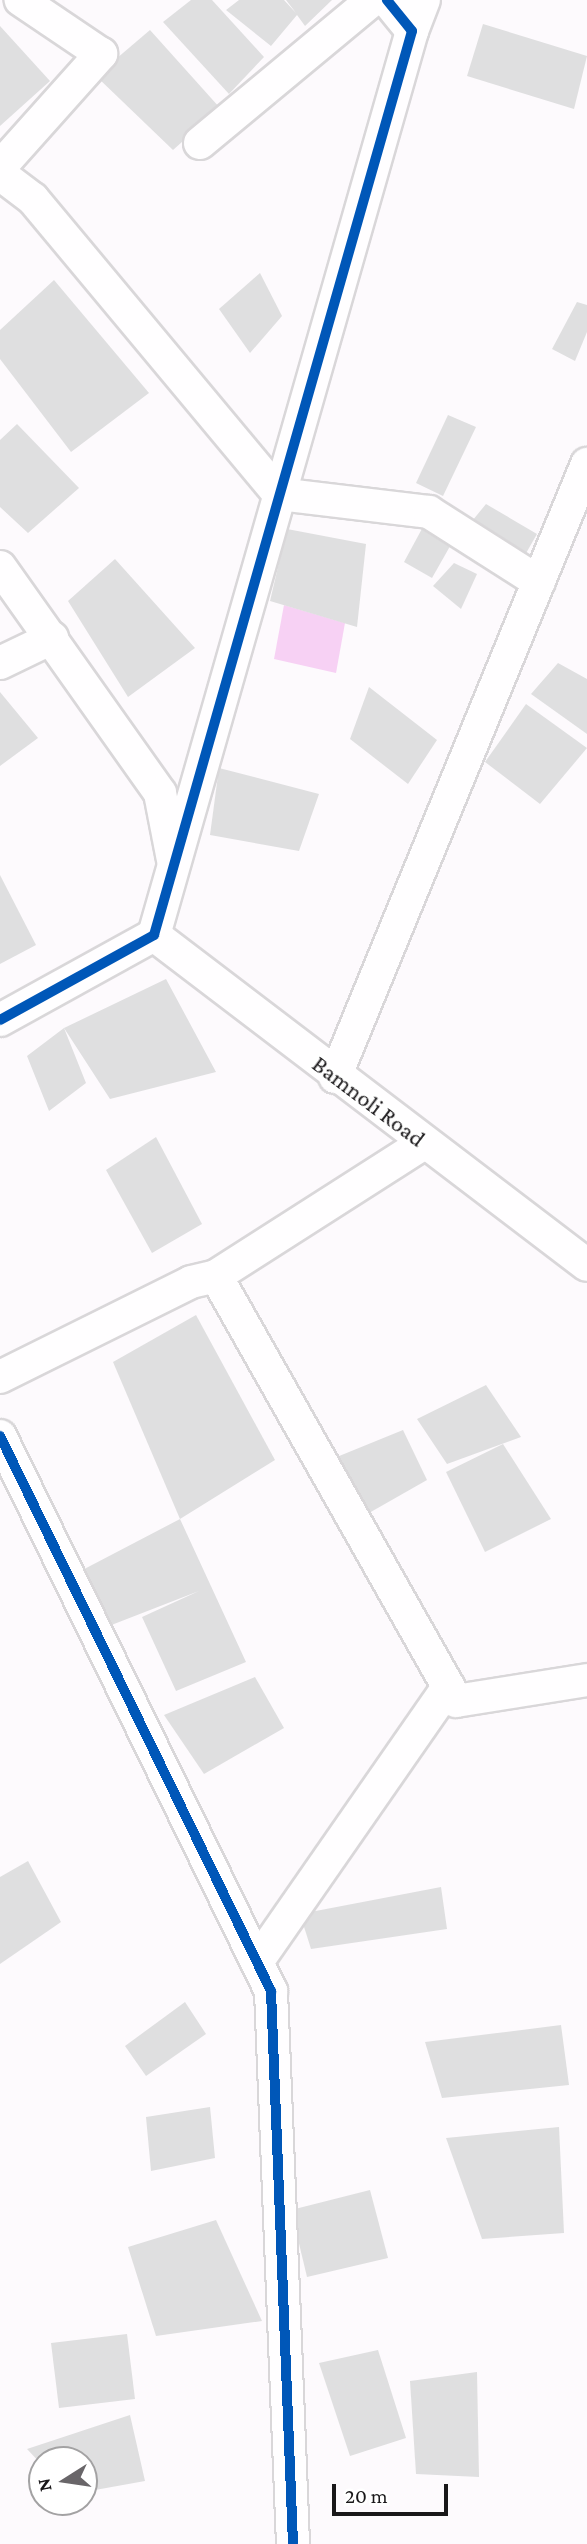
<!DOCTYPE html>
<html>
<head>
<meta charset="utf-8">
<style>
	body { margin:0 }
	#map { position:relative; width:587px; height:2544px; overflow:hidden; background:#fdfafd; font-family:"Crimson Pro",serif }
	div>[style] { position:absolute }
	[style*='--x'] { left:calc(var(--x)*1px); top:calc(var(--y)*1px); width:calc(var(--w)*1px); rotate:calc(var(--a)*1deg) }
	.green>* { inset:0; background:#f7d1f4 }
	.building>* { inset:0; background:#dfdfe0 }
	.roads { filter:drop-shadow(2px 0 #d9d7d9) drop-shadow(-2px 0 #d9d7d9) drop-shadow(0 2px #d9d7d9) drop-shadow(0 -2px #d9d7d9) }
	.minor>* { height:32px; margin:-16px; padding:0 16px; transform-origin:16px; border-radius:16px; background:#fffeff }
	.cycleway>* { height:10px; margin:-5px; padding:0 5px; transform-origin:5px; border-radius:5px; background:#0057b8 }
	span { translate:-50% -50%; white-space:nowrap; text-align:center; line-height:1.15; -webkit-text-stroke:7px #fff; paint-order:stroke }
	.street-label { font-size:24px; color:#191719 }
	.north { position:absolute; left:28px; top:2446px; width:70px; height:70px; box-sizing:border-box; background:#fff; border:2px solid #a3a2a3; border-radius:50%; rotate:258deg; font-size:19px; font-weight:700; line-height:28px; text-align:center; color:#191719 }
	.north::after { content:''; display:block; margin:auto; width:24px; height:32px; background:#696669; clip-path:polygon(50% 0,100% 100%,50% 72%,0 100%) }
	.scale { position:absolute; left:332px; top:2484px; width:116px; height:32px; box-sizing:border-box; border:4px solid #191719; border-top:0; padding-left:9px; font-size:21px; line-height:24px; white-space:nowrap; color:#191719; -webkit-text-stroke:5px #fff; paint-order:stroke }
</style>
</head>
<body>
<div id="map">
	<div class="green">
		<div style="clip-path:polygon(284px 605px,345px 623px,336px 673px,274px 659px)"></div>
	</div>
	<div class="building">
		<div style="clip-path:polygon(191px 0,212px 0,264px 57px,229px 94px,163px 22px)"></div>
		<div style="clip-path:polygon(239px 0,284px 0,296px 13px,286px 0,332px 0,305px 26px,297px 15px,271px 46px,226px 10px)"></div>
		<div style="clip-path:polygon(483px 24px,587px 56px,574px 109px,467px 76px)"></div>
		<div style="clip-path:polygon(0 26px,50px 81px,0 126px)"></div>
		<div style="clip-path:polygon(150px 30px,220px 108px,173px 150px,96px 76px)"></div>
		<div style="clip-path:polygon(260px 273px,282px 316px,250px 353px,219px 309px)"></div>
		<div style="clip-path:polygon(54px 280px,149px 393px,71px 452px,0 359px,0 330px)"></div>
		<div style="clip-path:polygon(577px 302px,587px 305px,587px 332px,575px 361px,552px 349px)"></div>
		<div style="clip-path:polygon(448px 415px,476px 427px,443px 496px,416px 483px)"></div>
		<div style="clip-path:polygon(17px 424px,79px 488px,28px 533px,0 507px,0 440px)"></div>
		<div style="clip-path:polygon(486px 504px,537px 534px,525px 555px,468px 526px)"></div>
		<div style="clip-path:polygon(424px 525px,453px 541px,432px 578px,404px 562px)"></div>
		<div style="clip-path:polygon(287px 529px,366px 544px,357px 627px,270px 601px)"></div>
		<div style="clip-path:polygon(115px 559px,195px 648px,128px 697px,68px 601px)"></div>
		<div style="clip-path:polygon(454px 563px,477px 574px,461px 609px,433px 586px)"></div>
		<div style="clip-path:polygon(558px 663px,587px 679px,587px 734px,531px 694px)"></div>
		<div style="clip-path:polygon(369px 687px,437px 740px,408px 784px,350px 739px)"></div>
		<div style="clip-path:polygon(0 692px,38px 738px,0 766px)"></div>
		<div style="clip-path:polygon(526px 704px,587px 748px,540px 804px,485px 762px)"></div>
		<div style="clip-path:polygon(219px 768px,319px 794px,299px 851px,210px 835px)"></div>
		<div style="clip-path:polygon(0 875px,36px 945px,0 964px)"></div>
		<div style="clip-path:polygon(166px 979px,216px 1072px,110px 1099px,64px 1028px,86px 1083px,49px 1111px,27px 1056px,64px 1028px)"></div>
		<div style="clip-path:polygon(156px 1137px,202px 1224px,152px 1253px,106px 1170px)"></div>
		<div style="clip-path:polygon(196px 1315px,275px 1460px,180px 1519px,113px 1362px)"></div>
		<div style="clip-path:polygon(486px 1385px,521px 1437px,447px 1464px,417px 1419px)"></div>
		<div style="clip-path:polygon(403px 1430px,427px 1480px,369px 1513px,322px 1463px)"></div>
		<div style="clip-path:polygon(503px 1444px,551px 1519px,485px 1552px,446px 1472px)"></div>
		<div style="clip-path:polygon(180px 1519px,246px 1662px,176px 1691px,142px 1617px,199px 1591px,96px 1631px,69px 1577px)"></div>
		<div style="clip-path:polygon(255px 1677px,284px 1728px,204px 1774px,164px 1715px)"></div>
		<div style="clip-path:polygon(28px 1861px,61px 1922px,0 1964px,0 1877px)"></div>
		<div style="clip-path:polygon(441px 1887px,447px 1929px,311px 1949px,300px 1914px)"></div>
		<div style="clip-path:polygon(185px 2002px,206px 2034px,146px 2076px,125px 2046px)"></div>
		<div style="clip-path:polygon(561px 2025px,569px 2085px,442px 2098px,425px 2042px)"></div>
		<div style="clip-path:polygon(210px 2107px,215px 2158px,151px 2171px,146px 2117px)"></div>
		<div style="clip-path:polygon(559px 2127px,564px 2233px,482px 2239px,446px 2138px)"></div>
		<div style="clip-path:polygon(370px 2190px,388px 2258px,307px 2277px,291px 2210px)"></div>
		<div style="clip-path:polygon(216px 2220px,262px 2321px,156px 2336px,128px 2247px)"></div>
		<div style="clip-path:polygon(127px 2334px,135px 2399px,59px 2408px,51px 2343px)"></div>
		<div style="clip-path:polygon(378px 2350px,406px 2438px,350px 2456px,319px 2363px)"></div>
		<div style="clip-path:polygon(477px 2372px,479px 2477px,416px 2474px,410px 2381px)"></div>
		<div style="clip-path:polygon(130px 2415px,145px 2481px,84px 2492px,84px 2460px,42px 2465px,27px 2449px)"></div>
	</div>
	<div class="roads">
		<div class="minor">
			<div style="--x:412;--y:31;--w:33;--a:-69"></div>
			<div style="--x:200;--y:143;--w:224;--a:-39.7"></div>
			<div style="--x:0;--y:167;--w:152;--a:-48.2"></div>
			<div style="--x:101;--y:54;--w:97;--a:-146"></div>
			<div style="--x:0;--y:174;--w:41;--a:37.1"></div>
			<div style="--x:33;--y:199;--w:384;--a:50.2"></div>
			<div style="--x:279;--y:494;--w:151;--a:6.8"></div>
			<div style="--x:429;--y:512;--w:130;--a:32.5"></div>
			<div style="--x:0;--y:567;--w:277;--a:54.7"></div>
			<div style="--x:160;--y:793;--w:68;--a:79"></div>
			<div style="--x:0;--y:663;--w:58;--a:-25.7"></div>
			<div style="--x:154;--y:935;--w:544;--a:37.31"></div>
			<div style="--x:0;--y:1020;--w:176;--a:-28.9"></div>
			<div style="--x:154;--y:935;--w:940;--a:-74.07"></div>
			<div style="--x:412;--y:31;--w:40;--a:-129"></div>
			<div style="--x:335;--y:1077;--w:663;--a:-67.65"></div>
			<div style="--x:216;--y:1276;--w:247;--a:-32.6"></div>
			<div style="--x:0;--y:1377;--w:213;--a:-26.4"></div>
			<div style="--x:191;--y:1282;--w:26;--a:-13"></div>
			<div style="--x:216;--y:1276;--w:488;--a:60.5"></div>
			<div style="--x:456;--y:1701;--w:133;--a:-9.1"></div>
			<div style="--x:0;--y:1436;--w:618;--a:63.97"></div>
			<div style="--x:271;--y:1991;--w:553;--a:87.72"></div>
			<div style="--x:257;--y:1962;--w:335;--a:-55.2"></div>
		</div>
	</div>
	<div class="cycleway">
		<div style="--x:0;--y:1020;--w:176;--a:-28.9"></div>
		<div style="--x:154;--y:935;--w:940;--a:-74.07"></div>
		<div style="--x:412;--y:31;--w:40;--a:-129"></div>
		<div style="--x:0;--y:1436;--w:618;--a:63.97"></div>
		<div style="--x:271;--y:1991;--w:553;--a:87.72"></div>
	</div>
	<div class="street-label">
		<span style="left:369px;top:1101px;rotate:37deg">Bamnoli Road</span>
	</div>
	<div class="north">N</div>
	<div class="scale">20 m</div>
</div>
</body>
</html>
